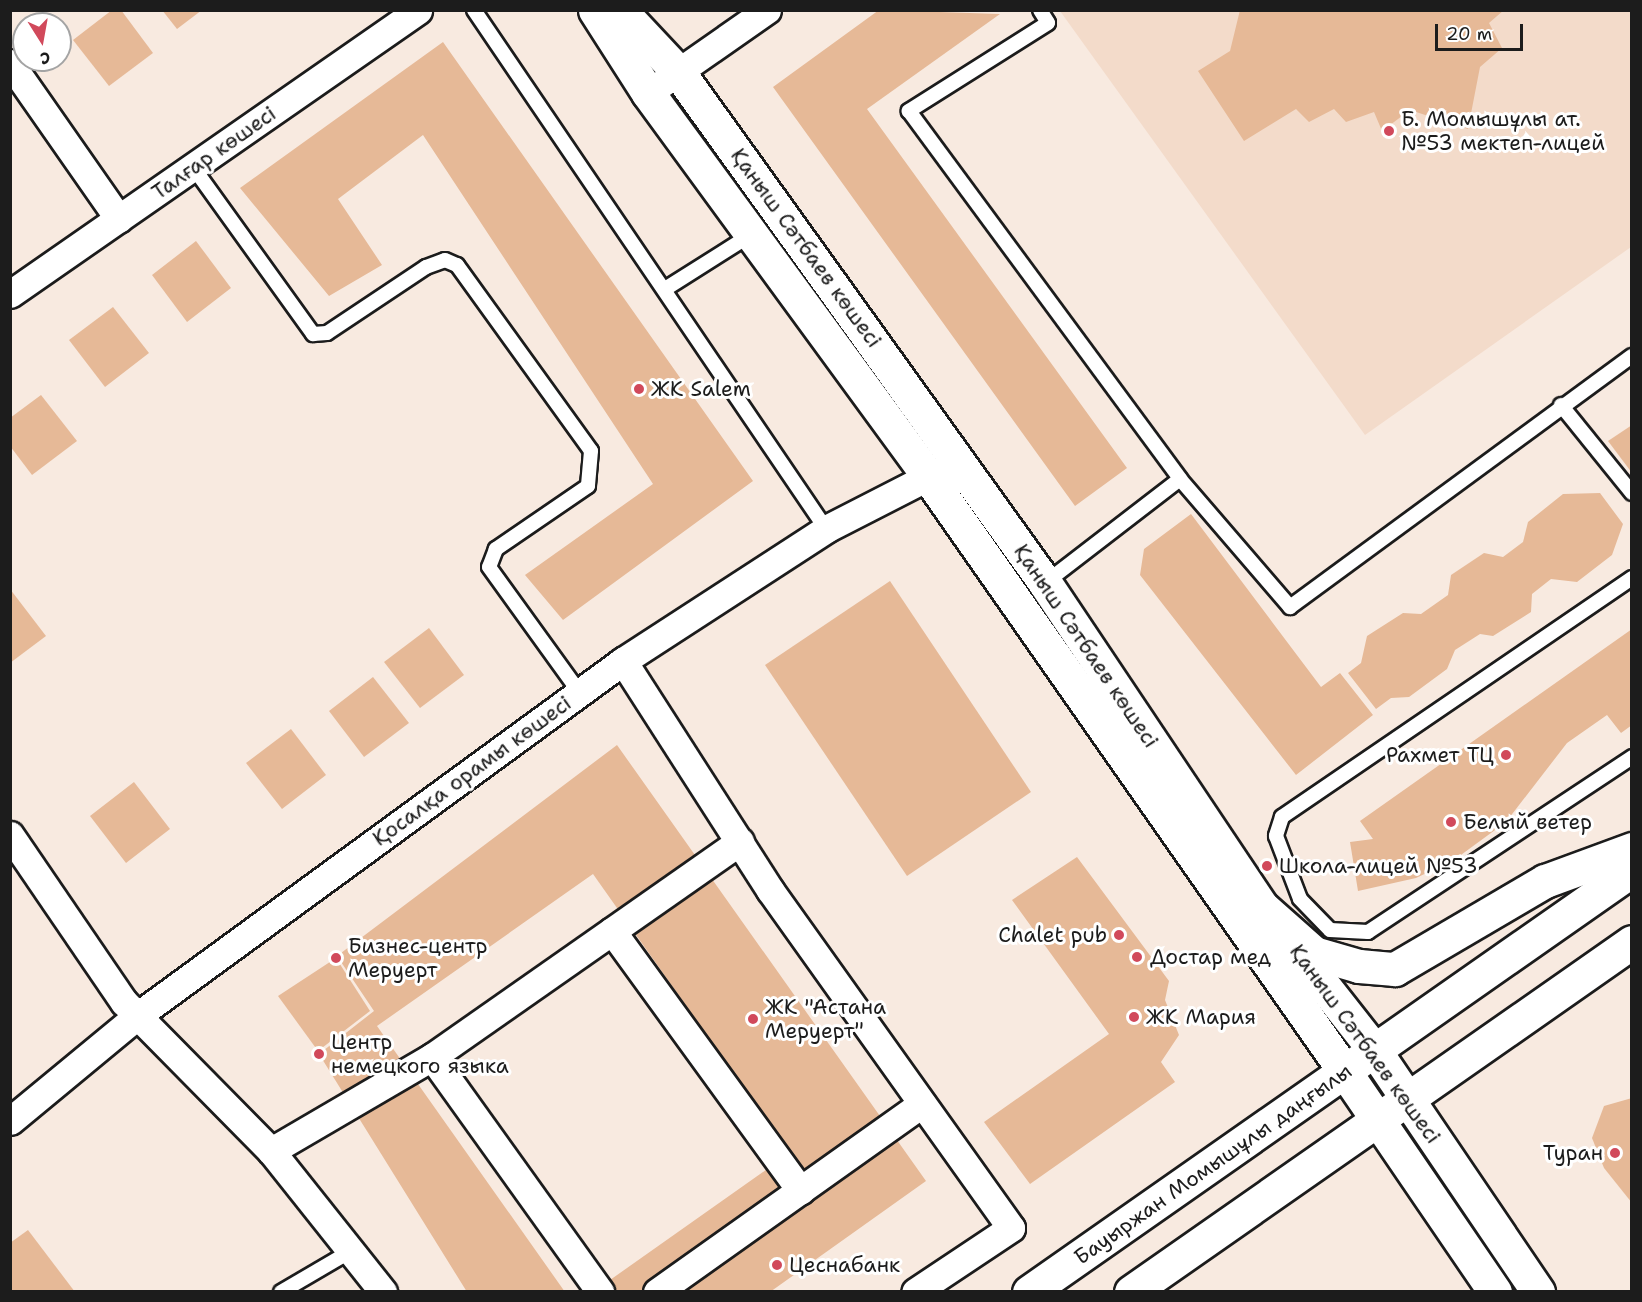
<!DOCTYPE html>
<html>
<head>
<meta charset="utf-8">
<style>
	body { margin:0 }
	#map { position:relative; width:1642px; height:1302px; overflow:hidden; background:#f8eae0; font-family:"Shantell Sans",sans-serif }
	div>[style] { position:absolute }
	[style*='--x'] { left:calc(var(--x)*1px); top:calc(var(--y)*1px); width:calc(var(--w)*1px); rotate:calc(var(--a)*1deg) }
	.built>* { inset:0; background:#f3dbca }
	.building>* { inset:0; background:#e6b997 }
	.roads { filter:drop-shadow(2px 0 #1c1c1c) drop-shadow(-2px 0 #1c1c1c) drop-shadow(0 2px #1c1c1c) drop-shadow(0 -2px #1c1c1c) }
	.service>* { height:14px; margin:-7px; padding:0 7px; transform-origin:7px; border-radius:7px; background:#fff }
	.minor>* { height:27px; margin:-13.5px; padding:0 13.5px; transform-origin:13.5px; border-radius:13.5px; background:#fff }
	.tertiary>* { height:33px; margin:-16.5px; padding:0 16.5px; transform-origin:16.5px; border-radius:16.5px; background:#fff }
	.secondary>* { height:33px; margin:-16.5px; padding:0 16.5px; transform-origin:16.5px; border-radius:16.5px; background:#fff }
	.dots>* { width:16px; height:16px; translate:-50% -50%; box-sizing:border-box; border:3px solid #fff; border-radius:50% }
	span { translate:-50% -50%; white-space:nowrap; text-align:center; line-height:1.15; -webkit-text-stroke:6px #fff; paint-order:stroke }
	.poi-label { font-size:21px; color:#1c1c1c }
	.left { translate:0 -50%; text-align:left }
	.right { translate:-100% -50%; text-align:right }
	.street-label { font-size:21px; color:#1c1c1c }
	.frame { position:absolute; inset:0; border:12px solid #1c1c1c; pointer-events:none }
	.north { position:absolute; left:12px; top:12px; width:60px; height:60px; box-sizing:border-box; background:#fff; border:2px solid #a4a4a4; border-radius:50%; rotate:169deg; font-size:16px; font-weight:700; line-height:24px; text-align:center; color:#1c1c1c }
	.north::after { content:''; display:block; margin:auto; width:21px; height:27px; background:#d1495b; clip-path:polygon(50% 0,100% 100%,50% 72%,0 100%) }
	.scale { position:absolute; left:1435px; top:24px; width:88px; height:27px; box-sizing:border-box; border:3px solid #1c1c1c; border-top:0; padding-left:8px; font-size:18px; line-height:21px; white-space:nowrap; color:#1c1c1c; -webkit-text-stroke:4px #fff; paint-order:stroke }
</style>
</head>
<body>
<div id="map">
	<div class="built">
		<div style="clip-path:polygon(1060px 11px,1631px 11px,1631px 247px,1365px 435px)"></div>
	</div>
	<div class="building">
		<div style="clip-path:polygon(112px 10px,121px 10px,153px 53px,109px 86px,73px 40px)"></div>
		<div style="clip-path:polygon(162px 10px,202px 10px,177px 29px)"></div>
		<div style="clip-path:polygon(879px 10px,1000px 14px,867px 109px,1127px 468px,1075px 506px,773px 87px)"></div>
		<div style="clip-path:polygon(1240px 10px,1504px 10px,1489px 23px,1502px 48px,1480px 67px,1468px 129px,1410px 110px,1382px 131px,1374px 112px,1346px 122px,1334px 109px,1309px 122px,1296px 109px,1244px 141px,1198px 71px,1230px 51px)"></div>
		<div style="clip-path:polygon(443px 42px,753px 481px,563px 620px,525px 575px,653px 484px,423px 135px,338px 199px,382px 265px,329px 296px,240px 188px)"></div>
		<div style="clip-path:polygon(196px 241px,231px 288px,187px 322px,152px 275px)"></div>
		<div style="clip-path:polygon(113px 307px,149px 353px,105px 387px,69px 340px)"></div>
		<div style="clip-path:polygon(41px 395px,77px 441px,32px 475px,10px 446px,10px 418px)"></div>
		<div style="clip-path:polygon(1632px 425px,1632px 473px,1608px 441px)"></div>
		<div style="clip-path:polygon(1600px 493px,1623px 524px,1612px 555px,1577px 582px,1551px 579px,1532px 594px,1531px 612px,1493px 636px,1480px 634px,1455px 650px,1447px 669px,1409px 697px,1391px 698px,1376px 709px,1348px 673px,1361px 663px,1367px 636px,1403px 613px,1421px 614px,1448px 595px,1451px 575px,1484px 553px,1503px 557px,1523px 542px,1528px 522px,1563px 494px)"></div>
		<div style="clip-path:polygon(1191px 514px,1321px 687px,1340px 673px,1373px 715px,1296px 775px,1140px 575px,1144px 549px)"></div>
		<div style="clip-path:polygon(890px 581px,1031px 792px,907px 876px,765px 665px)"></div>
		<div style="clip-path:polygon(10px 589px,46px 636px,10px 663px)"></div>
		<div style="clip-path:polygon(429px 628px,464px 675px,420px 708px,384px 662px)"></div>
		<div style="clip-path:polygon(1632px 629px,1632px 725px,1621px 733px,1607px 715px,1567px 743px,1506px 822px,1454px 860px,1416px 878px,1358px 891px,1350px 842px,1373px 839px,1360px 821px)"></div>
		<div style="clip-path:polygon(373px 677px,409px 723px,364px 757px,329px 711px)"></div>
		<div style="clip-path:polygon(291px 729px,326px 775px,282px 809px,246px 763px)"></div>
		<div style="clip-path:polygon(617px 745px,926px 1181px,770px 1292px,593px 1292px,790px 1153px,593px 874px,377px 1026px,565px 1292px,467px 1292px,319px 1054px,374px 1011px,337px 956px)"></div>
		<div style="clip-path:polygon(134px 782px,170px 829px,126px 863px,90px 816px)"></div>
		<div style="clip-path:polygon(1077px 857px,1169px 981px,1165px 1000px,1179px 1035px,1161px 1062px,1175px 1082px,1030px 1184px,984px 1122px,1109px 1034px,1012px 900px)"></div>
		<div style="clip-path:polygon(336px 958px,370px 1011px,318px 1051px,278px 996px)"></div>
		<div style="clip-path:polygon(1632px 1098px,1632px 1203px,1604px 1168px,1592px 1138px,1604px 1106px)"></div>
		<div style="clip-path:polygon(28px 1230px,75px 1292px,10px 1292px,10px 1243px)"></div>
	</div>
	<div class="roads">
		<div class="service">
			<div style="--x:474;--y:10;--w:627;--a:55.85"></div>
			<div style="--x:1040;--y:10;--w:15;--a:58"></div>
			<div style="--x:1048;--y:23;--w:165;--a:147.7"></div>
			<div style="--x:909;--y:111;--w:457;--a:53.6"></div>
			<div style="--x:193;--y:167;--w:206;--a:54.3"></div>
			<div style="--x:313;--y:334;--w:14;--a:-4"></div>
			<div style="--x:327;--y:333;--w:119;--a:-33.7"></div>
			<div style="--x:426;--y:267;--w:20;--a:-20"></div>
			<div style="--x:445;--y:260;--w:13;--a:23"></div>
			<div style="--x:457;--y:265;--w:229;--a:54.2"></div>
			<div style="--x:591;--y:451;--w:35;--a:95"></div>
			<div style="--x:588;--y:486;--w:112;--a:145.6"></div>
			<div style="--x:496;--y:549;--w:19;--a:111"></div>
			<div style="--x:489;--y:567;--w:155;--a:54.2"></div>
			<div style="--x:665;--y:289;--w:103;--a:-32.3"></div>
			<div style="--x:1561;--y:405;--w:113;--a:51.1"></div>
			<div style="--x:1632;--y:578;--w:424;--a:145.7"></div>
			<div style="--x:1282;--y:817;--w:20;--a:108"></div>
			<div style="--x:1276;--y:836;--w:67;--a:69.1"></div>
			<div style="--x:1300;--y:899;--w:43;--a:45.9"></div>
			<div style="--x:1330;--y:930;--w:38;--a:3"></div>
			<div style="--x:1368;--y:932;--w:317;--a:-33.5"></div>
			<div style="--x:1045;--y:583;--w:170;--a:-37.6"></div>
			<div style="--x:1180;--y:479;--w:169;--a:49.3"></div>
			<div style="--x:1290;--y:607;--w:424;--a:-36.3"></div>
			<div style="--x:281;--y:1292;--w:81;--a:-30.4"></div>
		</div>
		<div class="minor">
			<div style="--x:10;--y:63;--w:190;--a:55.1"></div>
			<div style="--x:648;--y:93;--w:145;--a:-34.9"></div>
			<div style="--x:10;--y:294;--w:497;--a:-34.8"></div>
			<div style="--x:623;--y:661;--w:272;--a:57.3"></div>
			<div style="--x:770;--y:890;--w:415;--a:54.5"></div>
			<div style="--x:1011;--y:1228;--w:115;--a:146.3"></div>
			<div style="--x:10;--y:835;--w:202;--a:55.7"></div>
			<div style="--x:124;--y:1002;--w:209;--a:45.4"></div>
			<div style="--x:271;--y:1151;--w:180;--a:51.5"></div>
			<div style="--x:612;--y:931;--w:321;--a:54"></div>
			<div style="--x:432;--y:1057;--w:289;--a:54.4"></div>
			<div style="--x:10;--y:1121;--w:165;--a:-39.6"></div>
			<div style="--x:137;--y:1016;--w:602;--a:-36.15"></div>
			<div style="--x:623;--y:661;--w:242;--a:-33"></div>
			<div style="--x:826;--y:529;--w:136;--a:-27.1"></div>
			<div style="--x:271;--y:1151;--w:186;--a:-30.3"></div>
			<div style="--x:432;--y:1057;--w:376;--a:-35"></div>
			<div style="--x:657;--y:1292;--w:325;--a:-35.4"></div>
		</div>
		<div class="tertiary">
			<div style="--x:595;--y:10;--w:98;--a:57.4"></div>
			<div style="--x:648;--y:93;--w:478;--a:53.8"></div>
			<div style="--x:930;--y:479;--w:724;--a:55.01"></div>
			<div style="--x:620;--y:10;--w:86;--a:46.9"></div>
			<div style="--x:679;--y:73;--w:628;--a:54.33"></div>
			<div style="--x:1045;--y:583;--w:389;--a:56.2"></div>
			<div style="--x:1261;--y:906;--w:184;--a:51.8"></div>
		</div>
		<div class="secondary">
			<div style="--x:1261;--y:906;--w:71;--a:41.6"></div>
			<div style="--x:1314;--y:953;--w:47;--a:16.1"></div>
			<div style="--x:1359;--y:966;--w:36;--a:5"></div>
			<div style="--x:1395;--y:969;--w:174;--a:-30.4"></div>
			<div style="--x:1545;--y:881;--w:93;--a:-20.2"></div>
			<div style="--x:1375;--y:1051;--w:291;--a:55.9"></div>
			<div style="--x:1345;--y:1072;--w:266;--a:55.7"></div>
			<div style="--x:1029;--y:1292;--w:736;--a:-34.99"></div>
			<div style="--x:1131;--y:1292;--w:611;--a:-34.94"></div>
		</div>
	</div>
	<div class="dots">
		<div style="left:1389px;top:131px;background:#d1495b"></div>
		<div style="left:639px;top:389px;background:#d1495b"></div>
		<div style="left:1506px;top:755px;background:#d1495b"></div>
		<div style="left:1451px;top:822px;background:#d1495b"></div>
		<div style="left:1267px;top:866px;background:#d1495b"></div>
		<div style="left:1119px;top:935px;background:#d1495b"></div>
		<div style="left:1137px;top:957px;background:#d1495b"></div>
		<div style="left:336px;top:958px;background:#d1495b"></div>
		<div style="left:1134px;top:1017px;background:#d1495b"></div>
		<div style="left:753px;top:1019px;background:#d1495b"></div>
		<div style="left:319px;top:1054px;background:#d1495b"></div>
		<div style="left:1615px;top:1153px;background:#d1495b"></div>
		<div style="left:777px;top:1265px;background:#d1495b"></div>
	</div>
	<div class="poi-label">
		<span class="left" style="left:1401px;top:131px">Б. Момышұлы ат.<br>№53 мектеп-лицей</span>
		<span class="left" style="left:651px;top:389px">ЖК Salem</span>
		<span class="right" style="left:1494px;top:755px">Рахмет ТЦ</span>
		<span class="left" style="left:1463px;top:822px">Белый ветер</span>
		<span class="left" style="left:1279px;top:866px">Школа-лицей №53</span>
		<span class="right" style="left:1107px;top:935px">Chalet pub</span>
		<span class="left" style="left:348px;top:958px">Бизнес-центр<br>Меруерт</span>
		<span class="left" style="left:1150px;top:957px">Достар мед</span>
		<span class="left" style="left:765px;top:1019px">ЖК "Астана<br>Меруерт"</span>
		<span class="left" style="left:1146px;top:1017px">ЖК Мария</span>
		<span class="left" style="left:331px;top:1054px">Центр<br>немецкого языка</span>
		<span class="right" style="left:1603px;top:1153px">Туран</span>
		<span class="left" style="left:789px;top:1265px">Цеснабанк</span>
	</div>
	<div class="street-label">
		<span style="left:214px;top:153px;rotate:-35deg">Талғар көшесі</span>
		<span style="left:806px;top:248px;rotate:54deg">Қаныш Сәтбаев көшесі</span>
		<span style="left:1086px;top:646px;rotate:56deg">Қаныш Сәтбаев көшесі</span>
		<span style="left:472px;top:771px;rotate:-36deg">Қосалқа орамы көшесі</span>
		<span style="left:1365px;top:1044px;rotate:54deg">Қаныш Сәтбаев көшесі</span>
		<span style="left:1213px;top:1164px;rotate:-35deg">Бауыржан Момышұлы даңғылы</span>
	</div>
	<div class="frame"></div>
	<div class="north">С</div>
	<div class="scale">20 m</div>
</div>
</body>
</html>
